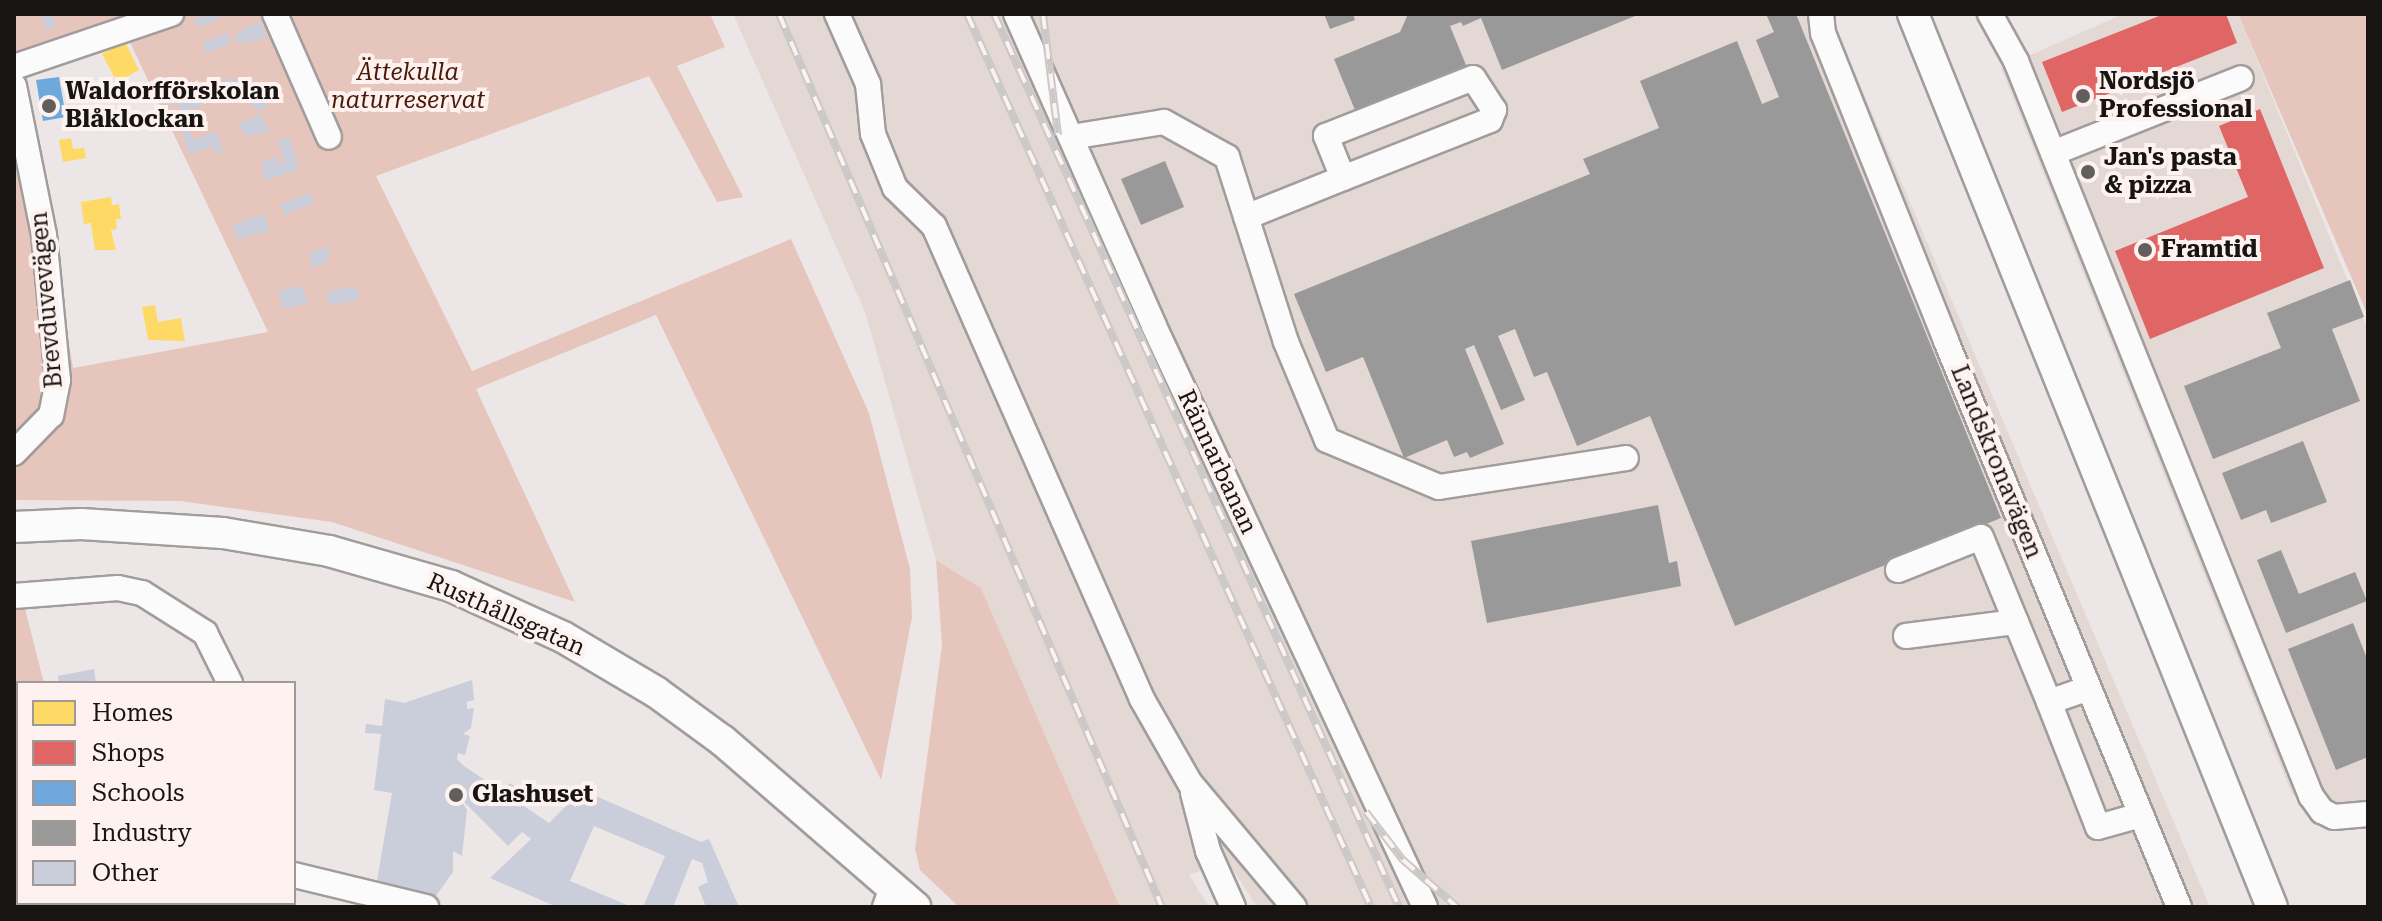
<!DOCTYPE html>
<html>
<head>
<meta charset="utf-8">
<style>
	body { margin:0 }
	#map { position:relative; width:2382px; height:921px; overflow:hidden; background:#ece7e6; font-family:"Roboto Serif",serif }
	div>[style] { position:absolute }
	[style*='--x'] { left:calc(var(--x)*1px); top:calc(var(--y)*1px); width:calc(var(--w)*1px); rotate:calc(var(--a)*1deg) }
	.built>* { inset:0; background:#e4d8d5 }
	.green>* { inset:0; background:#e6c6bc }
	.homes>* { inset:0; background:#ffd966 }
	.shops>* { inset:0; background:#e06666 }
	.round { border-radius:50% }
	.schools>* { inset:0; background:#6fa8dc }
	.industry>* { inset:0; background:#999 }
	.building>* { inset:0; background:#caceda }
	.roads { filter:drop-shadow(2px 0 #a19d9c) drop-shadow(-2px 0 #a19d9c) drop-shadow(0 2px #a19d9c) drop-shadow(0 -2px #a19d9c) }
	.minor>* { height:24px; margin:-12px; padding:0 12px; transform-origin:12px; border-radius:12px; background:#fcfbfb }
	.major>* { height:30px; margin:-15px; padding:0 15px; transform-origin:15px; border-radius:15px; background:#fcfbfb }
	.rail>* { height:8px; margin-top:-4px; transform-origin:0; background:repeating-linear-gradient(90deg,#fdf2ef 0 15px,#cbc9c8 0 30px); box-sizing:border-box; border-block:2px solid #cbc9c8 }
	.dots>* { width:22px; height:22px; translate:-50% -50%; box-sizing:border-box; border:4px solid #fdf2ef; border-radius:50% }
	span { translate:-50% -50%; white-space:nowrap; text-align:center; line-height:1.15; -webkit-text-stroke:8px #fdf2ef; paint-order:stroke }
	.park-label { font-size:24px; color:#4b1a09; font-style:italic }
	.poi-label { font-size:24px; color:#171412; font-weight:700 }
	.left { translate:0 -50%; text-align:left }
	.street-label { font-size:24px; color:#171412 }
	.frame { position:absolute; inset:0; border:16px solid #171412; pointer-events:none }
	.legend { position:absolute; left:16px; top:681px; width:280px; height:224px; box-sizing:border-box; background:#fdf2ef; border:2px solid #a19997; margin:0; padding:10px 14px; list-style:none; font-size:24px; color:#171412 }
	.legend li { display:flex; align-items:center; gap:16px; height:40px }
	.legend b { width:40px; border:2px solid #a19997 }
</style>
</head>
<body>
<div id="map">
	<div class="built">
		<div style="clip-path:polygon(733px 14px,1830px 14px,2210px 907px,1420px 907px,1402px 893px,1408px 907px,1257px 907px,1227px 861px,1189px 875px,1209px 907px,1120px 907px,981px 588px,936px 560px,865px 312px)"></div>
		<div style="clip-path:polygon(2123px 14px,2238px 14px,2368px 330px,2368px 817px,2335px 823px,2292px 794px,2001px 68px)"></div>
	</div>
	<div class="green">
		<div style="clip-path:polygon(evenodd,14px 14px,710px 14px,725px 47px,677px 66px,743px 197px,717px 202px,649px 76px,376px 176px,472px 371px,791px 239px,869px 413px,910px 569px,912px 617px,881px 780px,656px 315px,476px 389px,575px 602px,332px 522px,180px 501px,14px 500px,14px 14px,127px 36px,268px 332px,73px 368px,23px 72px,127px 36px)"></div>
		<div style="clip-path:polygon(2238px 14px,2368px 14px,2368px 316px)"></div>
		<div style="clip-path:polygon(936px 560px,981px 588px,1120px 907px,959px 907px,920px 870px,915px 849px,942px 645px)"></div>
		<div style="clip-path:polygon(24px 605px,44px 683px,18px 683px,18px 903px,269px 907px,14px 907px,14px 606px)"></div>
	</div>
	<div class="homes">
		<div style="clip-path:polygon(125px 42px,139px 70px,117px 82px,102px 54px)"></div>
		<div style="clip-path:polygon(71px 138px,73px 149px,84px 148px,86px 158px,63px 162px,59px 140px)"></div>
		<div style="clip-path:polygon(111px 197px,112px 205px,119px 204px,121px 219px,116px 219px,117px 229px,111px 230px,116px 250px,95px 250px,91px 223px,84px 224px,81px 202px)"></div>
		<div style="clip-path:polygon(155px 305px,158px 322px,181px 318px,185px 341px,148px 340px,142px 307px)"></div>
	</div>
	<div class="shops">
		<div style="clip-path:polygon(2164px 14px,2226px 14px,2237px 43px,2062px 112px,2042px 62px)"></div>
		<div style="clip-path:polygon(2260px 109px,2324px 268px,2150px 339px,2115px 251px,2248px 197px,2219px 126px)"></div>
		<div class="round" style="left:2082px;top:165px;width:14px;height:14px"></div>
	</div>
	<div class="schools">
		<div style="clip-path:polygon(59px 77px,66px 117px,43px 121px,36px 80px)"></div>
	</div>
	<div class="industry">
		<div style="clip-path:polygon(1324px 14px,1353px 14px,1355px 20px,1330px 29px)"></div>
		<div style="clip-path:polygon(1408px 14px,1640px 14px,1502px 70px,1481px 18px,1463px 26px,1461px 22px,1450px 26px,1468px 70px,1357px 115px,1334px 59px,1400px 32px)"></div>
		<div style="clip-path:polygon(1766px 14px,1796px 14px,2001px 518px,1735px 626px,1650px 416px,1577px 446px,1547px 372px,1534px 377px,1515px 329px,1498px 336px,1525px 400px,1501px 410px,1474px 345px,1465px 349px,1504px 444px,1470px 458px,1467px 452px,1454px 457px,1447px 440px,1404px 458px,1363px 357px,1326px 372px,1294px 294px,1590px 174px,1583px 159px,1659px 128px,1640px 81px,1737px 41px,1762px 104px,1779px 97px,1756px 40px,1774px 32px)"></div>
		<div style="clip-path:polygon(1165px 161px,1184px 207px,1141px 225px,1121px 179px)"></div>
		<div style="clip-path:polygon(2350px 280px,2364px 317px,2332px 329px,2360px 401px,2213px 459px,2184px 386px,2281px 348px,2267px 313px)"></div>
		<div style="clip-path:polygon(2303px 441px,2327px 502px,2271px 523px,2266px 510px,2241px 520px,2222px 473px)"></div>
		<div style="clip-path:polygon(1658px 505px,1669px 563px,1677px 561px,1681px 586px,1487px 623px,1471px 541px)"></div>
		<div style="clip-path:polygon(2281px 550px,2299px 594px,2355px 572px,2367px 601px,2286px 633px,2257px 560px)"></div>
		<div style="clip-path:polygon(2353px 623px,2368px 661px,2368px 757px,2336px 770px,2288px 649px)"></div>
	</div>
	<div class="building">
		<div style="clip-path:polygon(41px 14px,50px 14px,57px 26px,46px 30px)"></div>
		<div style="clip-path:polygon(217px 14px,219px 20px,197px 27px,194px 18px)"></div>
		<div style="clip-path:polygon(263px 22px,265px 39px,238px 44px,235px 35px,243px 32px,242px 28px)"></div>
		<div style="clip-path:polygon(227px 33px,231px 43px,206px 53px,202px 43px)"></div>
		<div class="round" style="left:224px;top:78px;width:18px;height:18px"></div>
		<div style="clip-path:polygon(200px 86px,202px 107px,180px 111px,178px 103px,168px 106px,165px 98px)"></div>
		<div class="round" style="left:251px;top:92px;width:18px;height:18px"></div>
		<div style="clip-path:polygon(261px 114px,269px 132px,244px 136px,239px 123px)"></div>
		<div style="clip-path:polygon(188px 124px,193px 140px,217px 132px,223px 152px,215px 154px,211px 142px,211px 147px,189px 154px,181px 126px)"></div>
		<div style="clip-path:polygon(289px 137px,299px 169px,264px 181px,262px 162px,277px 157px,279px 162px,270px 167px,285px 162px,277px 141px)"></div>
		<div style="clip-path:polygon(310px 193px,314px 203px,285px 215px,280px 204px)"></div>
		<div style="clip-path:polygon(264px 214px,269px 231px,238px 239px,233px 225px)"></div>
		<div style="clip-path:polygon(330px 247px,327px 263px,312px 267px,309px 252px)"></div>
		<div style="clip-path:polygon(303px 286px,307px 304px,283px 309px,279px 291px)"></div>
		<div style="clip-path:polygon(356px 286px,359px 300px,329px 305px,327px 291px)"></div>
		<div style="clip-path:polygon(94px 669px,96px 683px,59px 683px,58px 676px)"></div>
		<div style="clip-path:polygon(472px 680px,474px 700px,467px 702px,467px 709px,474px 708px,471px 728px,463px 734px,470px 736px,465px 755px,458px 753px,457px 759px,464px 766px,504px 793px,509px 783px,524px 791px,512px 798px,549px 823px,582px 790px,701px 842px,709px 839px,739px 907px,706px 907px,698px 887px,708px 882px,702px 863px,692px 859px,673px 907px,643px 907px,665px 856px,594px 826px,570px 881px,632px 907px,557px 907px,490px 878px,531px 839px,522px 832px,508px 846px,460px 798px,467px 810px,462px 856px,453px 851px,453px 872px,428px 907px,375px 892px,392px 793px,374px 790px,381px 734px,365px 733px,366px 724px,382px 726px,385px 699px,404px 703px)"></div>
	</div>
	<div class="roads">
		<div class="minor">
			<div style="--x:275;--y:14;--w:134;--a:66.3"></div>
			<div style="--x:837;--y:14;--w:77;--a:66.1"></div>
			<div style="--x:868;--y:84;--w:50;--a:84.3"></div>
			<div style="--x:873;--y:134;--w:58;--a:67.8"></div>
			<div style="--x:895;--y:188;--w:54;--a:44.3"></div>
			<div style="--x:934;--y:226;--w:517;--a:66.26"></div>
			<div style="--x:1142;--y:699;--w:97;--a:60.3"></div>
			<div style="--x:1190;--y:783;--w:162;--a:50"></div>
			<div style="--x:1016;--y:14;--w:341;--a:66.1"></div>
			<div style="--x:1154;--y:326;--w:641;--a:64.99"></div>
			<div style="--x:1821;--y:14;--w:19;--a:84"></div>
			<div style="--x:1823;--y:33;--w:332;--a:68.2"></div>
			<div style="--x:1946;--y:341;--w:612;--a:67.62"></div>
			<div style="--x:1990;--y:14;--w:54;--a:61"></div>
			<div style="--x:2016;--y:61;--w:792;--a:68.13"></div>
			<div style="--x:2311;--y:796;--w:19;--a:54"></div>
			<div style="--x:2322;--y:811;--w:13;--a:27"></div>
			<div style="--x:2334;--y:817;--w:34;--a:-5"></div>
			<div style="--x:14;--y:67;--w:166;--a:-18.7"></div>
			<div style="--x:14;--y:86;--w:152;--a:78.6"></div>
			<div style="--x:44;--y:235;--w:146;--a:84.5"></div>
			<div style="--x:58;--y:380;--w:36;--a:101"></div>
			<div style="--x:51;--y:415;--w:53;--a:134.2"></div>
			<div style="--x:1071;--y:137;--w:94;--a:-9.2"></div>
			<div style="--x:1164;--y:122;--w:72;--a:29.1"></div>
			<div style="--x:1227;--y:157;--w:194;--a:72.3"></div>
			<div style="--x:1286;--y:342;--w:106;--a:67.3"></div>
			<div style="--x:1327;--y:440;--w:121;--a:22.8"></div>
			<div style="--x:1439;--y:487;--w:189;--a:-8.8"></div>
			<div style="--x:2053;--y:153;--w:202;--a:-21.7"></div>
			<div style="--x:1246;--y:217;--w:105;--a:-21.9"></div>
			<div style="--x:1343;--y:178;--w:158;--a:-21.5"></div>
			<div style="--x:1490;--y:120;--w:11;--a:-68"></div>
			<div style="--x:1494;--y:110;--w:38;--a:-123"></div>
			<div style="--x:1473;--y:78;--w:158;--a:158.5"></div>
			<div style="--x:1326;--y:136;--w:45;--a:68"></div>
			<div style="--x:1898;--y:570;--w:89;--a:-21.7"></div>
			<div style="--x:1981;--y:537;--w:178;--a:67.6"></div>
			<div style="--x:2049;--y:702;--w:42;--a:-19.3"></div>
			<div style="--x:14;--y:596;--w:104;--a:-4.4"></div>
			<div style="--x:118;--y:588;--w:25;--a:12"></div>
			<div style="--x:142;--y:593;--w:75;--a:32.4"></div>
			<div style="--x:205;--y:633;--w:56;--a:63.4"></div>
			<div style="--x:1906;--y:636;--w:111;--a:-7.3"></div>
			<div style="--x:2049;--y:702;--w:134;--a:68.6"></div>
			<div style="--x:2098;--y:827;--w:45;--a:-15.6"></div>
			<div style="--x:1193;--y:793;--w:60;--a:75.5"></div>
			<div style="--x:1208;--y:851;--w:61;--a:65.9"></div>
			<div style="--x:294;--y:875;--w:136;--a:13.6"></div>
			<div style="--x:885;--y:907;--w:20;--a:-70"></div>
		</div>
		<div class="major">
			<div style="--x:1913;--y:14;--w:962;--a:68.1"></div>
			<div style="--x:14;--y:527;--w:67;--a:-2.6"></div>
			<div style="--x:81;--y:524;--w:142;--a:3.6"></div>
			<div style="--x:223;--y:533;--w:108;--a:9.6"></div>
			<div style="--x:329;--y:551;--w:127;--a:16"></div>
			<div style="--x:451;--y:586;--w:123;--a:24.5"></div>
			<div style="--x:563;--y:637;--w:108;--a:30.6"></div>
			<div style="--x:656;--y:692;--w:83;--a:36.2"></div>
			<div style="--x:723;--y:741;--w:254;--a:40.8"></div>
		</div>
	</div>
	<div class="rail">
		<div style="--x:779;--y:14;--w:972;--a:66.79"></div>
		<div style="--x:967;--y:14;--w:980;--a:65.66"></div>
		<div style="--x:994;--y:14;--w:981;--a:65.6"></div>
		<div style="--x:1043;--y:14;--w:122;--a:82.9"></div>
		<div style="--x:1366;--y:812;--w:61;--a:52.4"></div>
		<div style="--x:1403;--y:860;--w:72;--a:41"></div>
	</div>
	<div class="dots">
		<div style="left:2083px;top:96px;background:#625e5c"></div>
		<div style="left:49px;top:106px;background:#625e5c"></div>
		<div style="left:2088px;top:172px;background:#625e5c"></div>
		<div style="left:2145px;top:250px;background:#625e5c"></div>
		<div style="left:456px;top:795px;background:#625e5c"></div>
	</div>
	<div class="park-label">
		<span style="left:408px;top:87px">Ättekulla<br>naturreservat</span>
	</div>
	<div class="poi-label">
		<span class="left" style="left:2099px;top:96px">Nordsjö<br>Professional</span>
		<span class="left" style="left:65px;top:106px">Waldorfförskolan<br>Blåklockan</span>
		<span class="left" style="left:2104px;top:172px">Jan's pasta<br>&amp; pizza</span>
		<span class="left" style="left:2161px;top:250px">Framtid</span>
		<span class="left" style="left:472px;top:795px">Glashuset</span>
	</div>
	<div class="street-label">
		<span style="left:47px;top:300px;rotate:-95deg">Brevduvevägen</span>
		<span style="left:1217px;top:462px;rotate:65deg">Rännarbanan</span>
		<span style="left:1996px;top:462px;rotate:68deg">Landskronavägen</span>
		<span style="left:506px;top:615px;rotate:24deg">Rusthållsgatan</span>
	</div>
	<div class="frame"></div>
	<ul class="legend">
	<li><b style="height:22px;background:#ffd966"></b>Homes</li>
	<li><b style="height:22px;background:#e06666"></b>Shops</li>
	<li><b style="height:22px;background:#6fa8dc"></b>Schools</li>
	<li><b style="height:22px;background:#999"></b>Industry</li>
	<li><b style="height:22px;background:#caceda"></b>Other</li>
	</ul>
</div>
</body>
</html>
